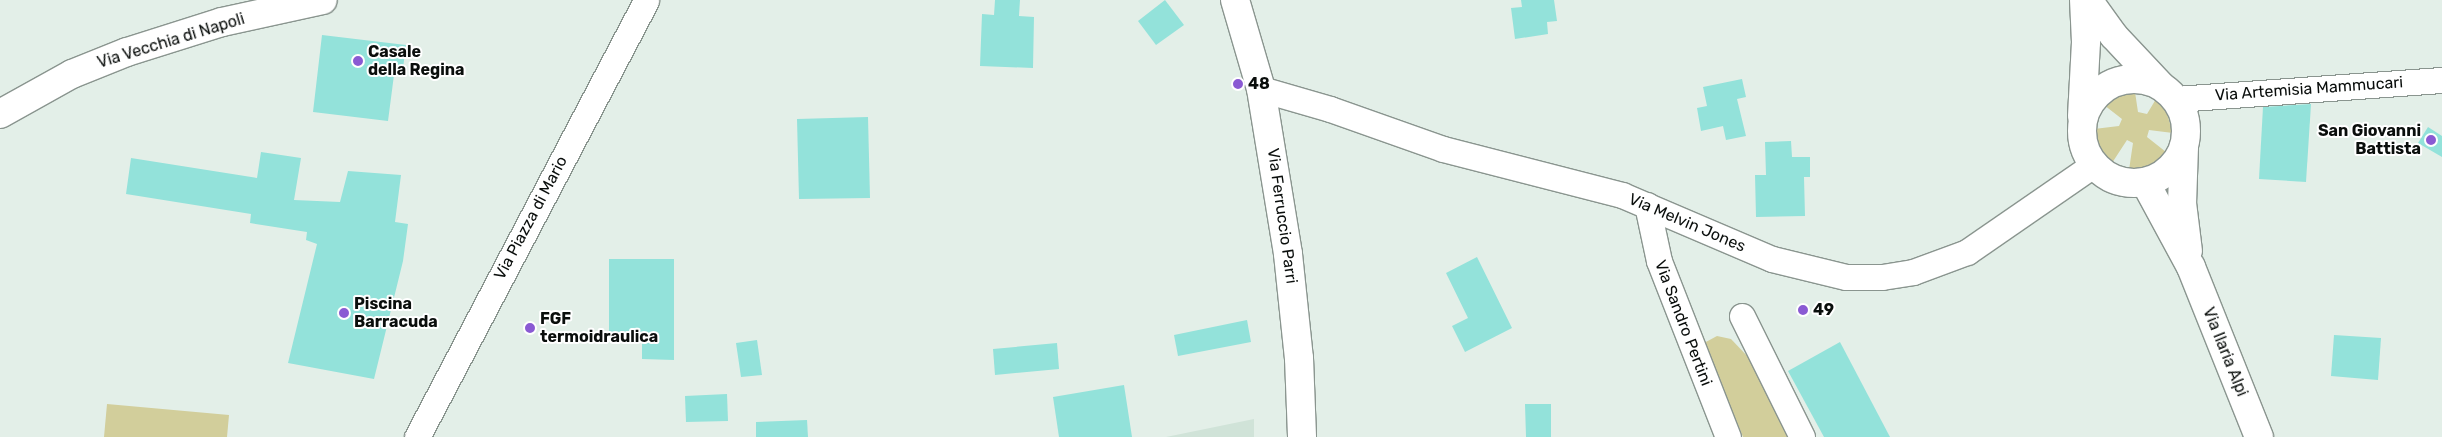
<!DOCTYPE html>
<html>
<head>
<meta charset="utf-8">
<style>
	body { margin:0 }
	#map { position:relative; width:2442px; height:437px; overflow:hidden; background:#e3efe8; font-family:Rubik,sans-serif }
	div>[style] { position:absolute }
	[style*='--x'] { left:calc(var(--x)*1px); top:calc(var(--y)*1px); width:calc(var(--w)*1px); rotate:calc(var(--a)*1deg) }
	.built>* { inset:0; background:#d0e3d8 }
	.green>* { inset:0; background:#d2ce9b }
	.building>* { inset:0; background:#93e2da }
	.roads { filter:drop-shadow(1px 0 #8a958f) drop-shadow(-1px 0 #8a958f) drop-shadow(0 1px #8a958f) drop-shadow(0 -1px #8a958f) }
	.minor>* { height:25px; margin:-12.5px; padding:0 12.5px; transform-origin:12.5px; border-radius:12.5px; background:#fff }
	.tertiary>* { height:28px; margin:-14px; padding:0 14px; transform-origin:14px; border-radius:14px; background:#fff }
	.tertiary>.ring { margin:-14px; padding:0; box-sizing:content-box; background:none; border:28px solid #fff; border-radius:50% }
	.dots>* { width:14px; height:14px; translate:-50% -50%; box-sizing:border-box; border:2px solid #fff; border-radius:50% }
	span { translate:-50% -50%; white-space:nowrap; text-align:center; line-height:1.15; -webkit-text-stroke:4px #fff; paint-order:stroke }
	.street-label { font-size:16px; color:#0a0e0c }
	.poi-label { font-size:16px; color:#0a0e0c; font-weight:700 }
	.left { translate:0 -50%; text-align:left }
	.right { translate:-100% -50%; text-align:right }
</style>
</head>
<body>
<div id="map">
	<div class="built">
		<div style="clip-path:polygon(1254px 419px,1254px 437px,1166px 437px)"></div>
	</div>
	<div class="green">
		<div style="clip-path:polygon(2131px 91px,2135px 92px,2138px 112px,2147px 114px,2156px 99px,2165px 108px,2173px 133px,2149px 130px,2147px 137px,2166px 152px,2154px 165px,2129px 170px,2133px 143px,2127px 140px,2112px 163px,2099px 149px,2094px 129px,2119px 126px,2122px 119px,2104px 105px,2118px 94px)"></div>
		<div style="clip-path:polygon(1717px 336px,1731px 339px,1751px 360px,1788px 437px,1743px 437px,1704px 343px)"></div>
		<div style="clip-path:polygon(107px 404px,229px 415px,227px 437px,104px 437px)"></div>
	</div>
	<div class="building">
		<div style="clip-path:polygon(995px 0,1020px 0,1019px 16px,1034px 17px,1033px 68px,980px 66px,982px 14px,994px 15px)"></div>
		<div style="clip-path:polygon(1165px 0,1184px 25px,1156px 45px,1138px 21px)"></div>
		<div style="clip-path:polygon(1521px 0,1554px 0,1557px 21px,1547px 22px,1548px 34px,1515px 39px,1511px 8px,1522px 7px)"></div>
		<div style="clip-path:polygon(322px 35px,406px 45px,402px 76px,394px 75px,388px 121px,313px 112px)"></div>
		<div style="clip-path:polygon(1742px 79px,1746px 97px,1737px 99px,1746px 136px,1726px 140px,1723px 126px,1701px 131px,1697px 108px,1707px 106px,1703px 87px)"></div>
		<div style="clip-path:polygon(2311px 104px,2306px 182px,2259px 179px,2263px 107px)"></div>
		<div style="clip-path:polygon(868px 117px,870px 198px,799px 199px,797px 119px)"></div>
		<div style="clip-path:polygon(2428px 127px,2442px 136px,2442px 157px,2418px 143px)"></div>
		<div style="clip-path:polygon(1791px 141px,1792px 157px,1810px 157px,1810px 177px,1804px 177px,1805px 216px,1756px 217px,1755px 175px,1766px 175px,1765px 142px)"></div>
		<div style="clip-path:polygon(261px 152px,301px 158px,294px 200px,340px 202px,348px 171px,401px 175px,395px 222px,408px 224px,403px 261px,374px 379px,288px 363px,317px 244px,306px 240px,307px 232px,250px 223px,251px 214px,126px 194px,131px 158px,257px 178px)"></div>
		<div style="clip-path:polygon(1477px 257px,1512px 328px,1465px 352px,1452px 326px,1468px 318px,1446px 273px)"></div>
		<div style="clip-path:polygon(609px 259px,674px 259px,674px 360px,642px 359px,642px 335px,609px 334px)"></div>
		<div style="clip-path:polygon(1247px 320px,1251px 342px,1178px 356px,1174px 335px)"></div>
		<div style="clip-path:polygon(2334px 335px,2381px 338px,2378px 380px,2331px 376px)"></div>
		<div style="clip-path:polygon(757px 340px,762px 375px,741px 377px,736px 343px)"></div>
		<div style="clip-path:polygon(1840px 342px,1890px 437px,1824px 437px,1788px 371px)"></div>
		<div style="clip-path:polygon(1057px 343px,1059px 369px,995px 375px,993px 349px)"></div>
		<div style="clip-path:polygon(1124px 385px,1132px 437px,1059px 437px,1053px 397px)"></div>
		<div style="clip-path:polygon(727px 394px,728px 421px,686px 422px,685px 396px)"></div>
		<div style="clip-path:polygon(1525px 404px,1551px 404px,1551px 437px,1526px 437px)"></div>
		<div style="clip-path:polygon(807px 420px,808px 437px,756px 437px,756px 422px)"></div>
	</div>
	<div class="roads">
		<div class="minor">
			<div style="--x:1261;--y:89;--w:72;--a:16.2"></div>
			<div style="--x:1330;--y:109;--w:120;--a:19.5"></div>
			<div style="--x:1443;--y:149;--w:185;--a:14.4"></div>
			<div style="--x:1622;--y:195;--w:163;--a:23.1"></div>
			<div style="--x:1772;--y:259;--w:76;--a:13.7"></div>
			<div style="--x:1846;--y:277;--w:36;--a:0"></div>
			<div style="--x:1882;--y:277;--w:31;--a:-9"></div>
			<div style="--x:1913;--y:272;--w:58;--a:-20.3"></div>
			<div style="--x:1967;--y:252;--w:153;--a:-34.6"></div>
			<div style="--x:2176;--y:99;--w:267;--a:-4.1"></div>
			<div style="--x:1647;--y:205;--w:57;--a:77.9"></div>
			<div style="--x:1659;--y:261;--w:189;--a:68.6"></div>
			<div style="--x:1742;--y:316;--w:135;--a:63.6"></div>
			<div style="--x:417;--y:437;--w:493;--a:-62.3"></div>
		</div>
		<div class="tertiary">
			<div style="--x:1235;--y:0;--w:93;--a:73.7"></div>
			<div style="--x:1261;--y:89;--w:167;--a:80.7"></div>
			<div style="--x:1288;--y:254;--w:105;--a:84"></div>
			<div style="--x:1299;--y:358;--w:79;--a:87.8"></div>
			<div style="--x:2088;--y:0;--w:44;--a:54.2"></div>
			<div style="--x:2114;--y:36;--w:67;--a:46.8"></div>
			<div class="ring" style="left:2082px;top:79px;width:76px;height:76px"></div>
			<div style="--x:0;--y:114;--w:82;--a:-29.1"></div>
			<div style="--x:72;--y:74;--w:59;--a:-21.8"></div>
			<div style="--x:127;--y:52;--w:100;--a:-17.5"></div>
			<div style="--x:222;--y:22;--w:103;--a:-12.3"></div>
			<div style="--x:2082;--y:116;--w:74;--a:-86.9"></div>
			<div style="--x:2086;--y:42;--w:42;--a:-92.7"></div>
			<div style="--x:2184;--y:147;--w:56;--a:92"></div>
			<div style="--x:2182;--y:203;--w:48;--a:82.9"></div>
			<div style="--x:2145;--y:182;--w:97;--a:61.6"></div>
			<div style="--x:2191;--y:267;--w:183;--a:68.2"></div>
		</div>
	</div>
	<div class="dots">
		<div style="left:358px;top:61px;background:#8a5ad3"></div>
		<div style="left:1238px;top:84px;background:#8a5ad3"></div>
		<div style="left:2431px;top:140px;background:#8a5ad3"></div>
		<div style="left:1803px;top:310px;background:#8a5ad3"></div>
		<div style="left:344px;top:313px;background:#8a5ad3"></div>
		<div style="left:530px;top:328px;background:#8a5ad3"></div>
	</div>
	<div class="street-label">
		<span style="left:171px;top:41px;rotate:-17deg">Via Vecchia di Napoli</span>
		<span style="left:2309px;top:89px;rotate:-4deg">Via Artemisia Mammucari</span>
		<span style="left:1282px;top:216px;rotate:82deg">Via Ferruccio Parri</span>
		<span style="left:531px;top:218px;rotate:-62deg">Via Piazza di Mario</span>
		<span style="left:1687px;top:223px;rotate:23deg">Via Melvin Jones</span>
		<span style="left:1683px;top:323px;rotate:69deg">Via Sandro Pertini</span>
		<span style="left:2225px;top:352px;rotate:68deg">Via Ilaria Alpi</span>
	</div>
	<div class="poi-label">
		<span class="left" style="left:368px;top:61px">Casale<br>della Regina</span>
		<span class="left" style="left:1248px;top:84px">48</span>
		<span class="right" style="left:2421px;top:140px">San Giovanni<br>Battista</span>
		<span class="left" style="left:354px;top:313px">Piscina<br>Barracuda</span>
		<span class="left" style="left:1813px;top:310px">49</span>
		<span class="left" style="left:540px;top:328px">FGF<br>termoidraulica</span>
	</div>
</div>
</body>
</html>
